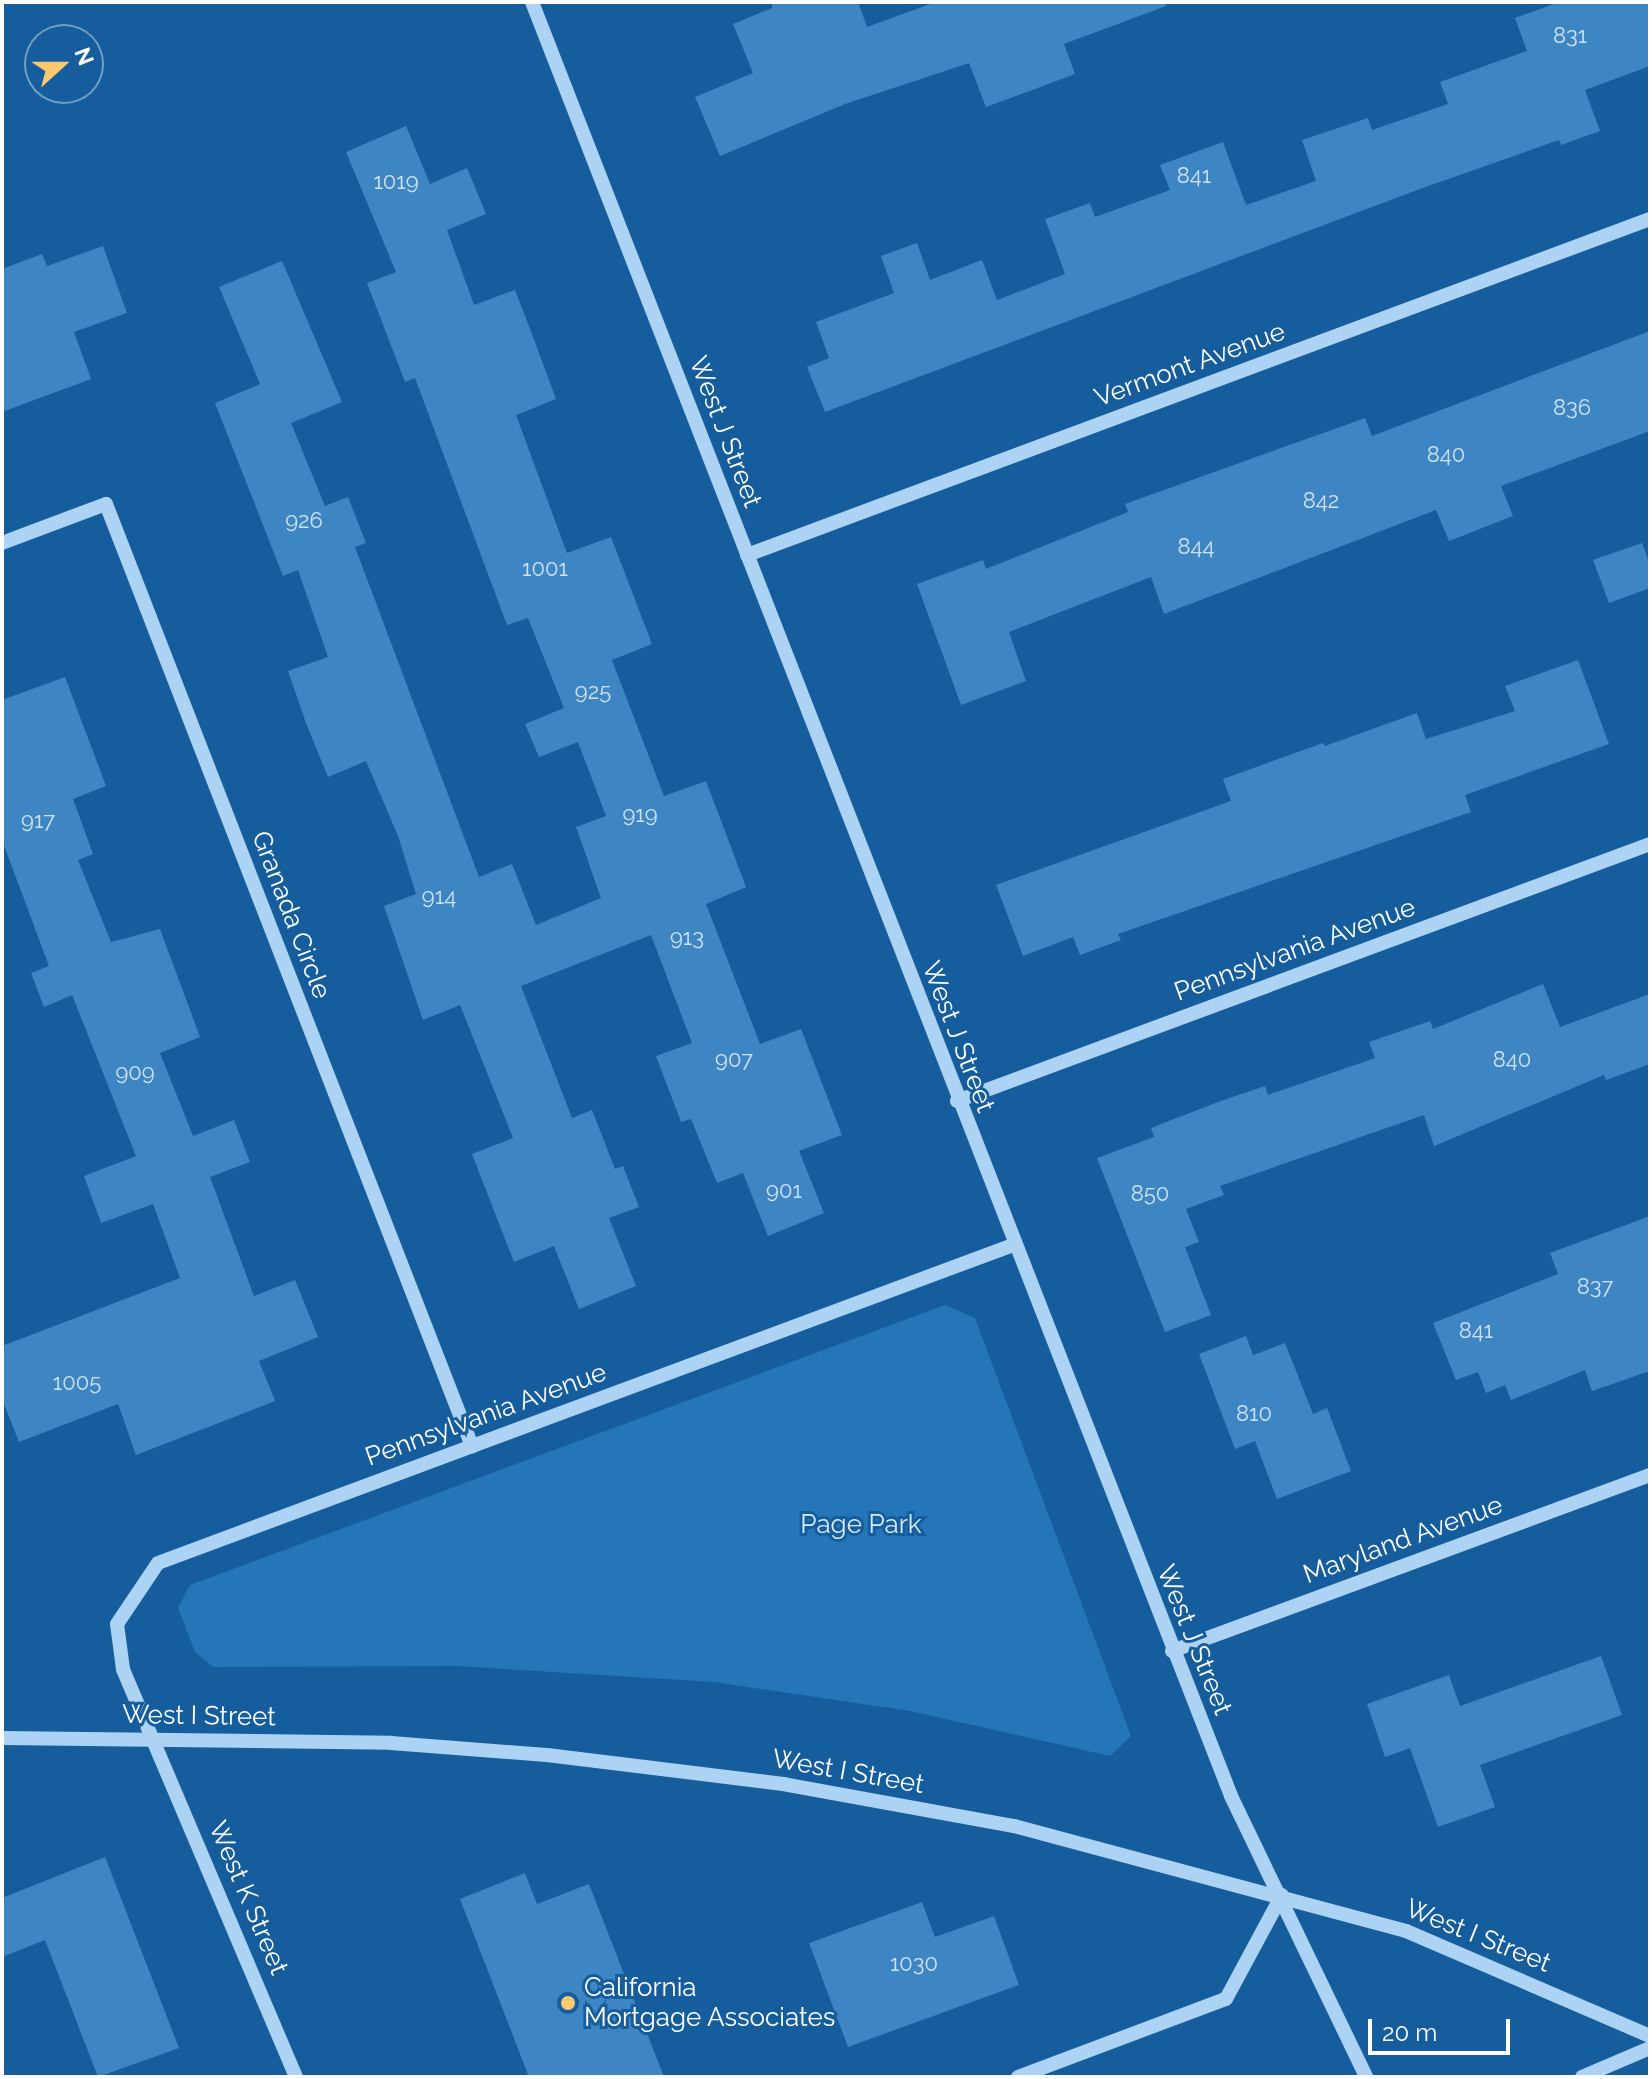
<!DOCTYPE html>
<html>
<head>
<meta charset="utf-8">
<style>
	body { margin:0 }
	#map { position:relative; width:1652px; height:2079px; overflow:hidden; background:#155d9c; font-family:Raleway,sans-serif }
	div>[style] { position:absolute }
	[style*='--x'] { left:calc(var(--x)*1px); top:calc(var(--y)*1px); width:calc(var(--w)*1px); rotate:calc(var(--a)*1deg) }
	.green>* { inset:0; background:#2576b9 }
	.building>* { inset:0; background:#3e86c3 }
	.minor>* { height:14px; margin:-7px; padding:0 7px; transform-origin:7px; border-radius:7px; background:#acd3f3 }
	.dots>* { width:22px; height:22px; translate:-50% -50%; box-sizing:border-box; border:4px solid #155d9c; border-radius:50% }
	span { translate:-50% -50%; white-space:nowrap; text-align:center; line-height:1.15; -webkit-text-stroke:6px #155d9c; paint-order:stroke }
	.number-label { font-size:22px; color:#cfe1f0 }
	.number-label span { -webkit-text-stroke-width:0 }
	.street-label { font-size:26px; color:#fff }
	.park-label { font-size:26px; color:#d4eafd }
	.poi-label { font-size:26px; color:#fff }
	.left { translate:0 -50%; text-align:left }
	.frame { position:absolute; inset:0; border:4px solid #fff; pointer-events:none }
	.north { position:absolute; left:24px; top:24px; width:80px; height:80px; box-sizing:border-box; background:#155d9c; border:2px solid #739ec4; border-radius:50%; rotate:69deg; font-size:22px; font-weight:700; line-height:32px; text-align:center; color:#fff }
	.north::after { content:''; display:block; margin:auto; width:28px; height:36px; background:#ffc76e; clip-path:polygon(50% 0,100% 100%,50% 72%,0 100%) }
	.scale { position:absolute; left:1368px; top:2019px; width:142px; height:36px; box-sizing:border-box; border:4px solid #fff; border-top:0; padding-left:10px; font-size:24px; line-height:28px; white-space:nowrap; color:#fff; -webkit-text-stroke:6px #155d9c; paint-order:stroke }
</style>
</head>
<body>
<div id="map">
	<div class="green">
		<div style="clip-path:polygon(945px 1305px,975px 1318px,1131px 1736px,1110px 1756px,910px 1711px,714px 1682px,458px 1666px,213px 1667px,195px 1652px,178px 1608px,190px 1585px)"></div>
	</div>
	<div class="building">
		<div style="clip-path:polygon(772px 2px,858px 2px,867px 27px,936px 2px,1165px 2px,1166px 6px,1064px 44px,1075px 74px,986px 107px,969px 63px,845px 104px,720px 156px,695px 97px,753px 73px,733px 24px,772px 8px)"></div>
		<div style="clip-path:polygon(1560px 2px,1650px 2px,1650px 66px,1585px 90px,1600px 131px,1561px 145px,1559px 140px,1420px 189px,825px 412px,807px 367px,829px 358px,816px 322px,894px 293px,881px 256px,917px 243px,930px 280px,982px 260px,997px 300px,1065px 274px,1045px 219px,1090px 203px,1095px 217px,1170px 190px,1160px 165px,1223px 142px,1246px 205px,1316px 181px,1302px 140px,1368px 118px,1372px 130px,1448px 104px,1440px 82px,1527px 51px,1515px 18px)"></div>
		<div style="clip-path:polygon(406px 126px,430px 184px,467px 168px,486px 214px,447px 230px,474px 305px,515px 290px,532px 334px,556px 399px,516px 415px,567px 553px,611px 537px,652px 644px,612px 660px,664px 796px,706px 781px,746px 887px,706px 904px,760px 1044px,801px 1029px,842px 1135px,799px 1151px,824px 1213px,768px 1236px,743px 1173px,717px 1183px,691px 1119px,681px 1122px,656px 1056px,692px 1043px,651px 935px,521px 986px,572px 1118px,592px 1110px,615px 1169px,623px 1166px,639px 1207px,609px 1218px,636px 1286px,579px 1309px,554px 1246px,514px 1262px,496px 1216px,472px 1154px,513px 1138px,460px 1005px,423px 1020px,384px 906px,416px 894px,398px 836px,366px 761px,328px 777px,306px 723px,288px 671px,328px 657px,298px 570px,283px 576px,215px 403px,260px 384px,219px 287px,282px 261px,342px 402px,291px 423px,325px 506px,348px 497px,366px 543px,355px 547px,479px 877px,512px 864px,536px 925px,601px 898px,576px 827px,606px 816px,578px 742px,539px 757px,525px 724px,564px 708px,528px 618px,507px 625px,415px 378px,405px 382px,367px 283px,396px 272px,346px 152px)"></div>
		<div style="clip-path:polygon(103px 246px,127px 313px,74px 332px,91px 379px,2px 412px,2px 269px,42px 254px,47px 266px)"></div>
		<div style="clip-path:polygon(1650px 331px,1650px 431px,1501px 486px,1513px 516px,1449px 541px,1436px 510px,1164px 614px,1151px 577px,1009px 632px,1026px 681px,961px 705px,917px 584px,983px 560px,986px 569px,1128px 512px,1125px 504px,1365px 418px,1372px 436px)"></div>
		<div style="clip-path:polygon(1642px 543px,1650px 565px,1650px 588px,1609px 603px,1593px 560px)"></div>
		<div style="clip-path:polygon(1578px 660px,1609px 744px,1465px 795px,1471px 812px,1118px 934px,1121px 940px,1080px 955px,1073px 937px,1023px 956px,996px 885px,1231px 801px,1223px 779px,1323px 743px,1325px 746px,1417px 713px,1426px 739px,1515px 711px,1505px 686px)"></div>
		<div style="clip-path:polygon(65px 677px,106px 786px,73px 799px,93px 854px,78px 860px,111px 942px,160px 929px,200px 1037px,160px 1053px,193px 1136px,234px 1120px,250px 1162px,210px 1177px,254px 1296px,295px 1280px,318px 1337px,259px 1361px,275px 1401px,136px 1455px,118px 1404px,19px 1442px,2px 1399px,2px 1346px,180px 1278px,153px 1204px,101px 1223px,84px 1176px,136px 1156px,72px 995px,44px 1007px,31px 973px,49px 966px,2px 840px,2px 700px)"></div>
		<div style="clip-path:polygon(1543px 984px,1560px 1027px,1650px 994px,1650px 1064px,1606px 1080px,1604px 1075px,1434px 1146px,1424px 1115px,1220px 1186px,1224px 1195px,1186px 1209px,1199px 1242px,1185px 1247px,1211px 1315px,1165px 1332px,1097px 1158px,1154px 1137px,1151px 1128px,1218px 1102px,1265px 1086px,1268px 1095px,1375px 1058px,1369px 1042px,1430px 1021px,1433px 1029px)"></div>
		<div style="clip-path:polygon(1650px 1216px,1650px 1371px,1592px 1391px,1585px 1370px,1511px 1400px,1505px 1385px,1486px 1393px,1478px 1372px,1456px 1380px,1433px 1323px,1558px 1274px,1550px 1253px)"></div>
		<div style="clip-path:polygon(1246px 1336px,1253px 1355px,1285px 1343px,1313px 1414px,1327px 1408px,1351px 1471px,1277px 1499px,1255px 1441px,1235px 1449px,1199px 1354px)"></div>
		<div style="clip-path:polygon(1601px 1656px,1622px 1715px,1480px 1765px,1495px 1807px,1438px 1827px,1410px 1748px,1385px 1757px,1367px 1704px,1449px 1675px,1460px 1706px)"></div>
		<div style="clip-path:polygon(105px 1857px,179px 2048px,98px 2077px,45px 1940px,2px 1957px,2px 1898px)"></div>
		<div style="clip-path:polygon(525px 1873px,537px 1904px,589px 1884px,664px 2077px,529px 2077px,460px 1899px)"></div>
		<div style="clip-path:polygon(922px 1902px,935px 1937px,994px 1916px,1019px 1985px,848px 2047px,809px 1943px)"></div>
	</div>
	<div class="minor">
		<div style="--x:532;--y:2;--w:1925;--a:68.71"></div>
		<div style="--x:1231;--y:1796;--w:312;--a:64.3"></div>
		<div style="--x:2;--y:543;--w:111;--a:-20.6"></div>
		<div style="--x:106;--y:504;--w:1011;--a:68.77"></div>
		<div style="--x:747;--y:555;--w:963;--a:-20.41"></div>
		<div style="--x:957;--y:1101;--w:739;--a:-20.35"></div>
		<div style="--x:1172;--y:1651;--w:509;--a:-20.21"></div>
		<div style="--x:2;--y:1738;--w:389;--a:0.7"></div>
		<div style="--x:391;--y:1743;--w:156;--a:4.4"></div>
		<div style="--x:547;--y:1755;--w:238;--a:7"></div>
		<div style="--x:783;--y:1784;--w:235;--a:10.3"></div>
		<div style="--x:1014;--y:1826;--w:406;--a:15"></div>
		<div style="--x:1406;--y:1931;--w:266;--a:23.3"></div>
		<div style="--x:296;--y:2077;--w:443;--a:-113"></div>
		<div style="--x:123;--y:1669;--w:45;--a:-97.6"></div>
		<div style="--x:117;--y:1624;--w:73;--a:-56.1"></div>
		<div style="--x:158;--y:1563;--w:912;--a:-20.4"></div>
		<div style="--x:1018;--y:2077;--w:222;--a:-20.6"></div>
		<div style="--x:1226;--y:1999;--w:118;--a:-61.7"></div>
		<div style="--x:1582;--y:2077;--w:74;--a:-23.1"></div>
	</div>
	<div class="dots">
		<div style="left:568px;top:2003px;background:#ffc76e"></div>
	</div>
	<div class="number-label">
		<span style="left:1570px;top:36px">831</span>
		<span style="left:1194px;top:176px">841</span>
		<span style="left:396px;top:182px">1019</span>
		<span style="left:1572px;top:408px">836</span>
		<span style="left:1446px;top:455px">840</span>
		<span style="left:1321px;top:501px">842</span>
		<span style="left:304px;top:521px">926</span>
		<span style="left:1196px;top:547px">844</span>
		<span style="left:545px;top:569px">1001</span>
		<span style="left:593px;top:692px">925</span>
		<span style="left:640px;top:815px">919</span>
		<span style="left:38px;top:821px">917</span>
		<span style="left:439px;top:897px">914</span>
		<span style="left:687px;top:938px">913</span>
		<span style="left:734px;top:1060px">907</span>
		<span style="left:1512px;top:1060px">840</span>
		<span style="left:135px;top:1073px">909</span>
		<span style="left:784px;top:1191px">901</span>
		<span style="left:1150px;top:1194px">850</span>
		<span style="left:1595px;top:1287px">837</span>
		<span style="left:1476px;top:1331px">841</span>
		<span style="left:77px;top:1383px">1005</span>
		<span style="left:1254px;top:1414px">810</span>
		<span style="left:914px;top:1964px">1030</span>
	</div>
	<div class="street-label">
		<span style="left:1190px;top:365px;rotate:-20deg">Vermont Avenue</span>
		<span style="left:725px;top:432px;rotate:69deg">West J Street</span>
		<span style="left:291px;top:915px;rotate:69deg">Granada Circle</span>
		<span style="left:1295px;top:950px;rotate:-20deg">Pennsylvania Avenue</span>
		<span style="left:958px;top:1037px;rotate:69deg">West J Street</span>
		<span style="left:486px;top:1415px;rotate:-20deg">Pennsylvania Avenue</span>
		<span style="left:1403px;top:1540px;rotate:-20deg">Maryland Avenue</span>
		<span style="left:1194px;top:1640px;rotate:68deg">West J Street</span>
		<span style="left:199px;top:1716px;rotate:1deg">West I Street</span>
		<span style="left:848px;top:1772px;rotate:10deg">West I Street</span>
		<span style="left:248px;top:1898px;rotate:67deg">West K Street</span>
		<span style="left:1478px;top:1936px;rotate:22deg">West I Street</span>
	</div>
	<div class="park-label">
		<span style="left:861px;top:1525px">Page Park</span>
	</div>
	<div class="poi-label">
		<span class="left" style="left:584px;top:2003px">California<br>Mortgage Associates</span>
	</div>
	<div class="frame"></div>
	<div class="north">N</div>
	<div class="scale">20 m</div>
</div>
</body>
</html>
